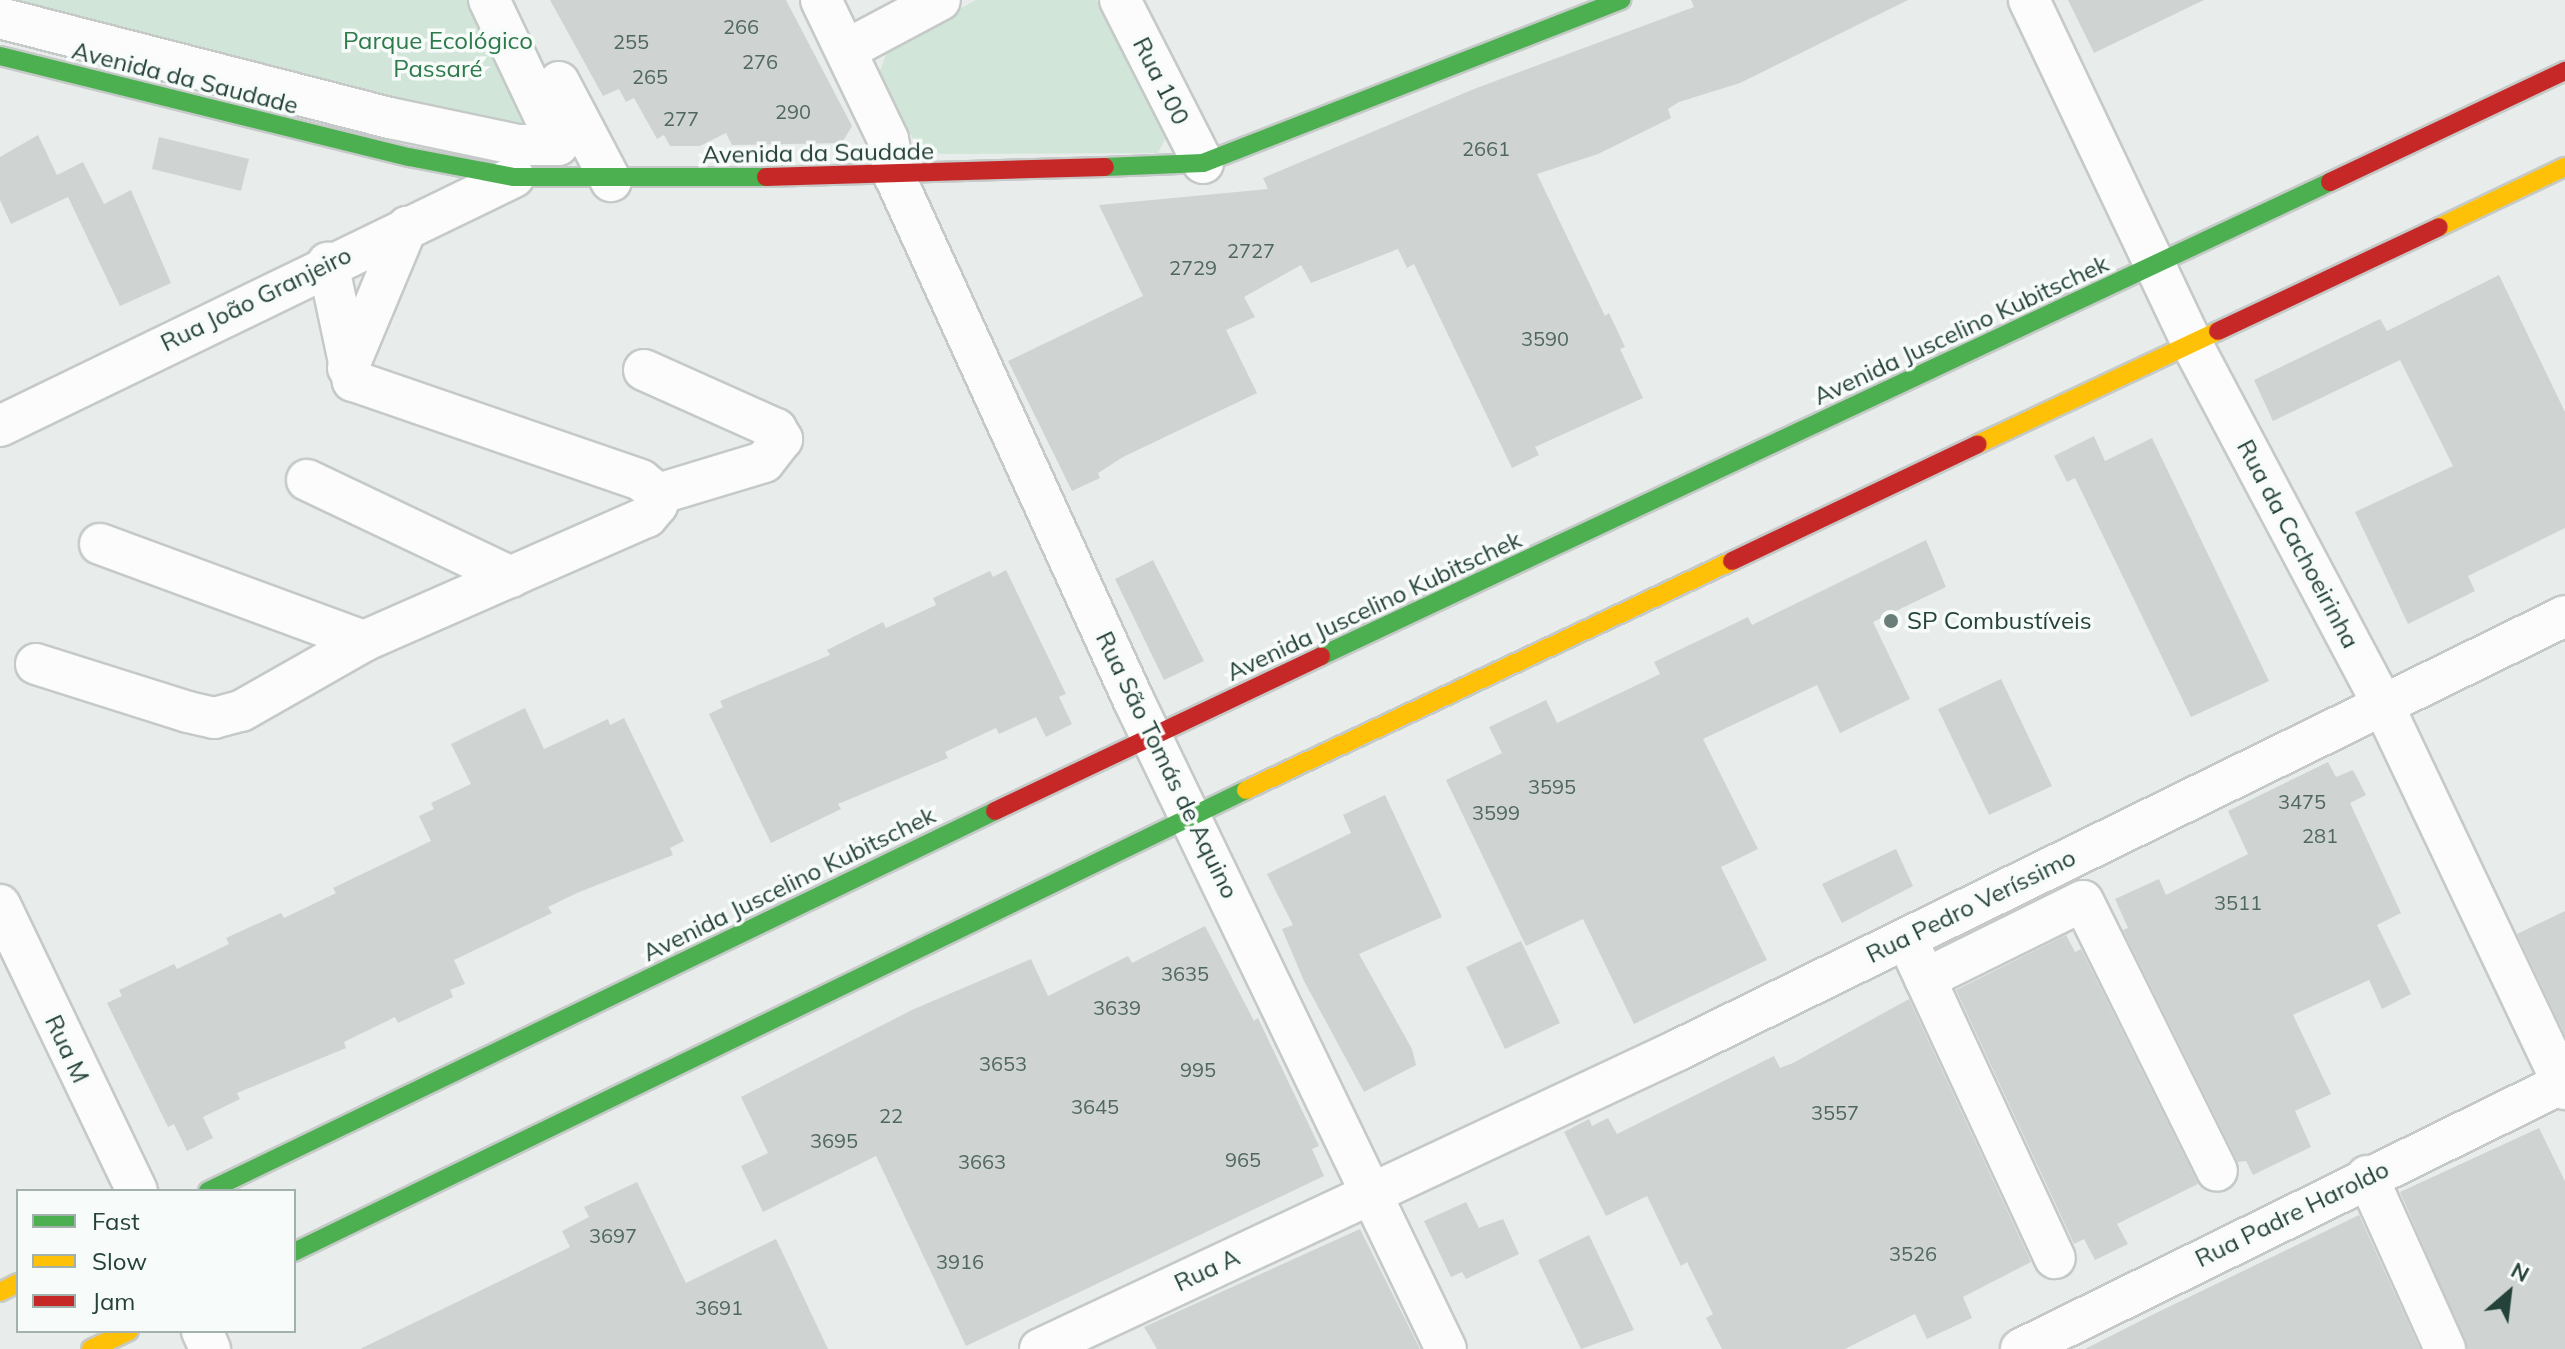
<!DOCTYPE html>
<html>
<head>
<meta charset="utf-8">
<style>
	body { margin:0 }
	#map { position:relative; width:2565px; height:1349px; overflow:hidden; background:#e8edeb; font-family:Mulish,sans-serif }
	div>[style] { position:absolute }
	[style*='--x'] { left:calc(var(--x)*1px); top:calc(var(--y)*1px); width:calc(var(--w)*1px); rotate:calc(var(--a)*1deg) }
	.green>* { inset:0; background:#d1e6d8 }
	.building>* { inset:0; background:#cfd4d2 }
	.roads { filter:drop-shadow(2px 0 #c5cac8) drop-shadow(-2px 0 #c5cac8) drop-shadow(0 2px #c5cac8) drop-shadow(0 -2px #c5cac8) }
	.street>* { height:40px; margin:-20px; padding:0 20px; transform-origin:20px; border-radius:20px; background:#fcfcfc }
	.fast>* { height:18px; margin:-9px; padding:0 9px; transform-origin:9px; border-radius:9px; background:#4caf50 }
	.slow>* { height:18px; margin:-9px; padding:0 9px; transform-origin:9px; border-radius:9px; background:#ffc107 }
	.jam>* { height:18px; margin:-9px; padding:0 9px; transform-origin:9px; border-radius:9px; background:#c62828 }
	.dots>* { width:22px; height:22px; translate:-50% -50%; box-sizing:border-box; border:4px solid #f7fbf9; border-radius:50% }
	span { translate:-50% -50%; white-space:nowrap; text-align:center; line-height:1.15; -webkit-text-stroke:7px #f7fbf9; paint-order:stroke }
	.number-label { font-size:20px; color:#506761 }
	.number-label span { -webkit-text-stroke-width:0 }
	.park-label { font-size:24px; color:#2d7a4b }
	.street-label { font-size:24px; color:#24423a }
	.poi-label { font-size:24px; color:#24423a }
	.left { translate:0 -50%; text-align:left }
	.legend { position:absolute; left:16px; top:1189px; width:280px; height:144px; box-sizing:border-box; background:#f7fbf9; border:2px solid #a3b1ad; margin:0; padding:10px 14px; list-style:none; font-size:24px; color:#24423a }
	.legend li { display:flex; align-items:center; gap:16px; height:40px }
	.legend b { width:40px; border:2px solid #a3b1ad }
	.north { position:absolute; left:2469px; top:1253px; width:80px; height:80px; -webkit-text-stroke:6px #f7fbf9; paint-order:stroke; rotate:28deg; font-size:22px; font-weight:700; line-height:32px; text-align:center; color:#24423a }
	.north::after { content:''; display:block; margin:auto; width:28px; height:36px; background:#24423a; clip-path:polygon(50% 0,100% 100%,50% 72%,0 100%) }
</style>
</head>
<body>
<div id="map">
	<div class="green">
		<div style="clip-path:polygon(0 0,472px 0,540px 132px,270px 74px)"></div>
		<div style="clip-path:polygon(976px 0,1097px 0,1168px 134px,1158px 153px,940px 154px,913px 139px,878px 76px,889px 46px)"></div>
	</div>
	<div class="building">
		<div style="clip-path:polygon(550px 0,786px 0,852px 126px,842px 143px,732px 145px,726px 133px,700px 146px,670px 146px,664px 135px,657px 139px,634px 98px,626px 102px,619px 89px,603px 96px)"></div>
		<div style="clip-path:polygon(1691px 0,1908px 0,1740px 83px,1679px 102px,1668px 109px,1671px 118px,1598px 154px,1537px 174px,1605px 316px,1609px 313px,1625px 347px,1620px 349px,1643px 398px,1535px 447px,1539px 455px,1512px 468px,1414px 264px,1407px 268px,1398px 249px,1311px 283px,1301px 265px,1244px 297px,1255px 317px,1226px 330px,1257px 393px,1123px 457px,1098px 473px,1100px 478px,1072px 491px,1008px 361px,1143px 296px,1099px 205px,1268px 189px,1263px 178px,1474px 89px,1694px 7px)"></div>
		<div style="clip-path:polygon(2068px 0,2204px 0,2094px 53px)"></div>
		<div style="clip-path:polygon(38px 135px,57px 175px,83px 162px,104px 204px,131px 190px,171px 283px,120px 306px,68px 197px,11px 224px,0 200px,0 157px)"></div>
		<div style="clip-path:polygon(159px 137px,249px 159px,241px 191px,152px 169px)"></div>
		<div style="clip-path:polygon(2499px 275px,2565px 412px,2565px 528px,2468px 576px,2475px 591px,2408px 624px,2355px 512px,2453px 466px,2400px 360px,2273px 421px,2254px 380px,2380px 319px,2387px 331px)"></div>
		<div style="clip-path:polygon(2094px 436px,2105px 461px,2152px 438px,2269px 681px,2191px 717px,2075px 478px,2067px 482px,2054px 456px)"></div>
		<div style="clip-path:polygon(1926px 540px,1946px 587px,1873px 622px,1910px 699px,1840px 733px,1817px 685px,1703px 739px,1758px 849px,1721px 867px,1767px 960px,1634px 1024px,1583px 919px,1526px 946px,1446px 780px,1502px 753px,1489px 727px,1546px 700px,1557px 723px,1660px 674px,1654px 662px,1748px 617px,1752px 625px)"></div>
		<div style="clip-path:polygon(1153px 560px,1204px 661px,1164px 680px,1115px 579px)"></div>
		<div style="clip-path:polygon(1006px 570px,1066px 694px,1059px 697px,1072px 724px,1046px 737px,1036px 717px,999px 734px,996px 728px,945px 752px,948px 758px,838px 804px,841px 809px,771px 843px,709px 714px,723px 707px,720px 701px,830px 655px,827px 650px,883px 622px,886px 628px,936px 605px,933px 598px,990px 571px,993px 577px)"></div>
		<div style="clip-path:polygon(2001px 679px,2052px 786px,1989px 815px,1938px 709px)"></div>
		<div style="clip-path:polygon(525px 708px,544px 749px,608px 719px,610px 725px,624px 718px,684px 841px,670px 848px,673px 855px,577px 893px,548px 907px,552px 913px,454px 960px,465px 984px,450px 990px,453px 997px,398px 1023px,395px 1017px,344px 1042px,346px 1048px,237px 1093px,240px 1099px,203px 1117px,213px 1138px,187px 1151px,174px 1124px,168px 1127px,107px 1003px,122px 996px,119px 990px,174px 964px,177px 969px,229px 944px,226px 938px,281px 913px,284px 918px,336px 893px,333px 888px,431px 841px,419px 816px,434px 809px,431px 803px,471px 784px,451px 744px)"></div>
		<div style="clip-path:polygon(2328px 762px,2336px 777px,2353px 770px,2366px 795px,2350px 803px,2401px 913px,2377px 925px,2411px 994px,2382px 1009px,2369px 980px,2293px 1015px,2331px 1094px,2295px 1111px,2311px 1147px,2253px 1175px,2246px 1161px,2238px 1162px,2123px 930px,2128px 928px,2115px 899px,2159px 879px,2166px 895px,2248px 854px,2228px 811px)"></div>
		<div style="clip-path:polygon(1385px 795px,1442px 917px,1359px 954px,1412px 1049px,1416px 1065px,1364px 1092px,1304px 981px,1282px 929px,1293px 925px,1267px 874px,1351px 833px,1343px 815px)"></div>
		<div style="clip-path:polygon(1896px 849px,1913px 886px,1842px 923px,1822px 884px)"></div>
		<div style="clip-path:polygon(2565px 911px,2565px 1035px,2517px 934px)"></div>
		<div style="clip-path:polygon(1205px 926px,1254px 1021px,1258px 1018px,1319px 1146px,1312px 1149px,1324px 1176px,966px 1346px,876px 1156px,763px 1212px,741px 1166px,768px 1153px,741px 1097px,914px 1009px,1031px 959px,1048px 996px,1128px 956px,1132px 963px)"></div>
		<div style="clip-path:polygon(2066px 935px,2075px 952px,2081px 949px,2198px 1184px,2117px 1224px,2128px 1244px,2095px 1260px,2084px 1239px,2074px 1244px,1956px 990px)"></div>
		<div style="clip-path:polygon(1521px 941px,1560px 1023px,1505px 1049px,1466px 967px)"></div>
		<div style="clip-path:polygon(1909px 999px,2031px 1262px,1963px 1297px,1972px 1318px,1927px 1339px,1915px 1314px,1845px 1349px,1722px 1349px,1706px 1318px,1713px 1314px,1687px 1262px,1681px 1266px,1647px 1196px,1606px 1216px,1564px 1132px,1589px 1119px,1592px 1126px,1608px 1118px,1617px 1134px,1774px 1056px,1780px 1068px,1793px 1063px)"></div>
		<div style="clip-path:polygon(2539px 1128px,2565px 1181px,2565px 1349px,2468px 1349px,2400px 1192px)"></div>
		<div style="clip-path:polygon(637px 1182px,686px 1283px,776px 1239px,828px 1349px,360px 1349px,570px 1247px,562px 1231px,589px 1217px,584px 1207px)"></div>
		<div style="clip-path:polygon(1466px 1202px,1479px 1228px,1503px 1219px,1519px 1254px,1466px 1279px,1462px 1272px,1451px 1277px,1424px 1221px)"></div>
		<div style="clip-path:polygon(2359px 1215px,2420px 1349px,2085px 1349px,2154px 1314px)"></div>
		<div style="clip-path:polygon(1360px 1229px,1420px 1349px,1157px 1349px,1144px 1327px)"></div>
		<div style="clip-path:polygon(1589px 1235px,1634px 1330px,1581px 1349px,1538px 1260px)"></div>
	</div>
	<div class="roads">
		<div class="street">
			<div style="--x:821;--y:0;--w:154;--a:64.3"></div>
			<div style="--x:888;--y:139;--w:39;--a:80"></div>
			<div style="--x:895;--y:177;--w:574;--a:65.49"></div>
			<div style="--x:1133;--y:699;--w:721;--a:64.29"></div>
			<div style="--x:1120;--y:0;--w:183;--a:63"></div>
			<div style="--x:2029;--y:0;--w:383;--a:64.6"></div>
			<div style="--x:2193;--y:346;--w:408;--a:62.1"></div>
			<div style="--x:2384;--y:707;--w:423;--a:64.6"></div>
			<div style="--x:0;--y:18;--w:403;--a:14.4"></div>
			<div style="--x:390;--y:118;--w:131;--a:11.9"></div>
			<div style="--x:518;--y:145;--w:40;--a:0"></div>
			<div style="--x:558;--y:145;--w:161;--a:-115.4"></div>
			<div style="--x:848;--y:49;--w:104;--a:-28"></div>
			<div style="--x:559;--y:82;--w:112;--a:62.3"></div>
			<div style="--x:348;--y:368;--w:153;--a:-67.3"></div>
			<div style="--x:644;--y:370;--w:145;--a:24.1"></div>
			<div style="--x:776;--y:429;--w:12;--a:59"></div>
			<div style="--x:782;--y:439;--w:29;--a:128"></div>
			<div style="--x:764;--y:462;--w:111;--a:163.2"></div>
			<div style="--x:0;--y:426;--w:571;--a:-25.85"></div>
			<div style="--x:307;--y:480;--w:226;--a:25.4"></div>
			<div style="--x:100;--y:544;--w:281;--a:20.2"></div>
			<div style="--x:36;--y:664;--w:159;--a:17.5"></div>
			<div style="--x:188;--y:712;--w:27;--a:13"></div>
			<div style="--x:214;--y:718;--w:28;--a:-15"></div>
			<div style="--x:241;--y:711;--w:142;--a:-29.6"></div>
			<div style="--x:364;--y:641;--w:309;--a:-23.7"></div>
			<div style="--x:647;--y:517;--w:16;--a:-50"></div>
			<div style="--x:657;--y:505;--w:11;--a:-85"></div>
			<div style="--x:658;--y:494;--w:22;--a:-141"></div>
			<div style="--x:641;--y:480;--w:305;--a:-161"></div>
			<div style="--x:353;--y:381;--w:121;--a:-102"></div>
			<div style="--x:0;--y:905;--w:317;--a:64.4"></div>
			<div style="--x:1915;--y:957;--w:332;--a:65.1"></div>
			<div style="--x:1925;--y:979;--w:176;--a:-26.3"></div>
			<div style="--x:2083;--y:901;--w:301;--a:63.6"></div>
			<div style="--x:2367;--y:1176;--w:190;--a:65.7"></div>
			<div style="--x:202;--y:1331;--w:20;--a:66"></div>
			<div style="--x:1040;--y:1349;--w:705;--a:-25.11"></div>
			<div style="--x:1678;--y:1050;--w:987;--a:-26.07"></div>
			<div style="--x:2021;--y:1349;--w:606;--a:-26.14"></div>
		</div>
		<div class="fast">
			<div style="--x:0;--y:56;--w:421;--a:13.9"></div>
			<div style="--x:409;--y:157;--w:107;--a:10.8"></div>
			<div style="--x:514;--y:177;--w:252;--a:0"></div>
			<div style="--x:1105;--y:167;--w:98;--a:-2.3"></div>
			<div style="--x:1203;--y:163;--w:449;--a:-21.3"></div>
			<div style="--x:1321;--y:656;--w:1115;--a:-25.16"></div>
			<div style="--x:208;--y:1191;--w:874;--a:-25.77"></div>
			<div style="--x:294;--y:1252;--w:1058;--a:-25.89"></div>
		</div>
		<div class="slow">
			<div style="--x:2439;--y:227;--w:140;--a:-25.5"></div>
			<div style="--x:1978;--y:444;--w:265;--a:-25.2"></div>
			<div style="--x:1246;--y:790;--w:537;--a:-25.23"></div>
			<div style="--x:0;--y:1292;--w:20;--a:-27"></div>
			<div style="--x:91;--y:1349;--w:42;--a:-25.3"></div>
		</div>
		<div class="jam">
			<div style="--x:766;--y:177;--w:339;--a:-1.7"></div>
			<div style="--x:2330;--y:182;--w:260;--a:-25.3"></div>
			<div style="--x:2218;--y:331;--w:244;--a:-25.2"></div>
			<div style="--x:1732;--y:561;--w:272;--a:-25.4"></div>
			<div style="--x:995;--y:811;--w:361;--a:-25.4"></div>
		</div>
	</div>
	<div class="dots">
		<div style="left:1891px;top:621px;background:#697e78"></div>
	</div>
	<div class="number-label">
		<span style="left:741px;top:26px">266</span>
		<span style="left:631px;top:41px">255</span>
		<span style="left:760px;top:61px">276</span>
		<span style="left:650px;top:76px">265</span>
		<span style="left:793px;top:111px">290</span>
		<span style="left:681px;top:118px">277</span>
		<span style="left:1486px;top:148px">2661</span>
		<span style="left:1251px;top:250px">2727</span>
		<span style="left:1193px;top:267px">2729</span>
		<span style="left:1545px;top:338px">3590</span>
		<span style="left:1552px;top:786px">3595</span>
		<span style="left:2302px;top:801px">3475</span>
		<span style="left:1496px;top:812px">3599</span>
		<span style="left:2320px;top:835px">281</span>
		<span style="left:2238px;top:902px">3511</span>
		<span style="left:1185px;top:973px">3635</span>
		<span style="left:1117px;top:1007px">3639</span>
		<span style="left:1003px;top:1063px">3653</span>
		<span style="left:1198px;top:1069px">995</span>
		<span style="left:1095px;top:1106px">3645</span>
		<span style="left:1835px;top:1112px">3557</span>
		<span style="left:891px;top:1115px">22</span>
		<span style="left:834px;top:1140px">3695</span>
		<span style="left:1243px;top:1159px">965</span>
		<span style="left:982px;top:1161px">3663</span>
		<span style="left:613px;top:1235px">3697</span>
		<span style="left:1913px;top:1253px">3526</span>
		<span style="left:960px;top:1261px">3916</span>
		<span style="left:719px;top:1307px">3691</span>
	</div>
	<div class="park-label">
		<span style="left:438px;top:55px">Parque Ecológico<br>Passaré</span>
	</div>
	<div class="street-label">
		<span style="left:185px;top:78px;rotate:14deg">Avenida da Saudade</span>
		<span style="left:1161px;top:81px;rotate:63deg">Rua 100</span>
		<span style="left:818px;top:153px;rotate:-1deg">Avenida da Saudade</span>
		<span style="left:256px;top:299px;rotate:-26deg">Rua João Granjeiro</span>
		<span style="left:1961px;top:330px;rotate:-25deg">Avenida Juscelino Kubitschek</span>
		<span style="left:2298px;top:544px;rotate:62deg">Rua da Cachoeirinha</span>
		<span style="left:1374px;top:606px;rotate:-25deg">Avenida Juscelino Kubitschek</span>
		<span style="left:1167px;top:765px;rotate:64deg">Rua São Tomás de Aquino</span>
		<span style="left:789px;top:884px;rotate:-26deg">Avenida Juscelino Kubitschek</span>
		<span style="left:1971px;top:906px;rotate:-26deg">Rua Pedro Veríssimo</span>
		<span style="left:67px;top:1049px;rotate:65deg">Rua M</span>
		<span style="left:2292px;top:1214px;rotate:-26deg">Rua Padre Haroldo</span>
		<span style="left:1207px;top:1270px;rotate:-25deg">Rua A</span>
	</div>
	<div class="poi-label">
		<span class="left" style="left:1907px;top:621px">SP Combustíveis</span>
	</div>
	<ul class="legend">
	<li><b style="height:10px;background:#4caf50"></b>Fast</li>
	<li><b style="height:10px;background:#ffc107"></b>Slow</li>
	<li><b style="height:10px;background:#c62828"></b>Jam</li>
	</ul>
	<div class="north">N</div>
</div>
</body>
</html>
